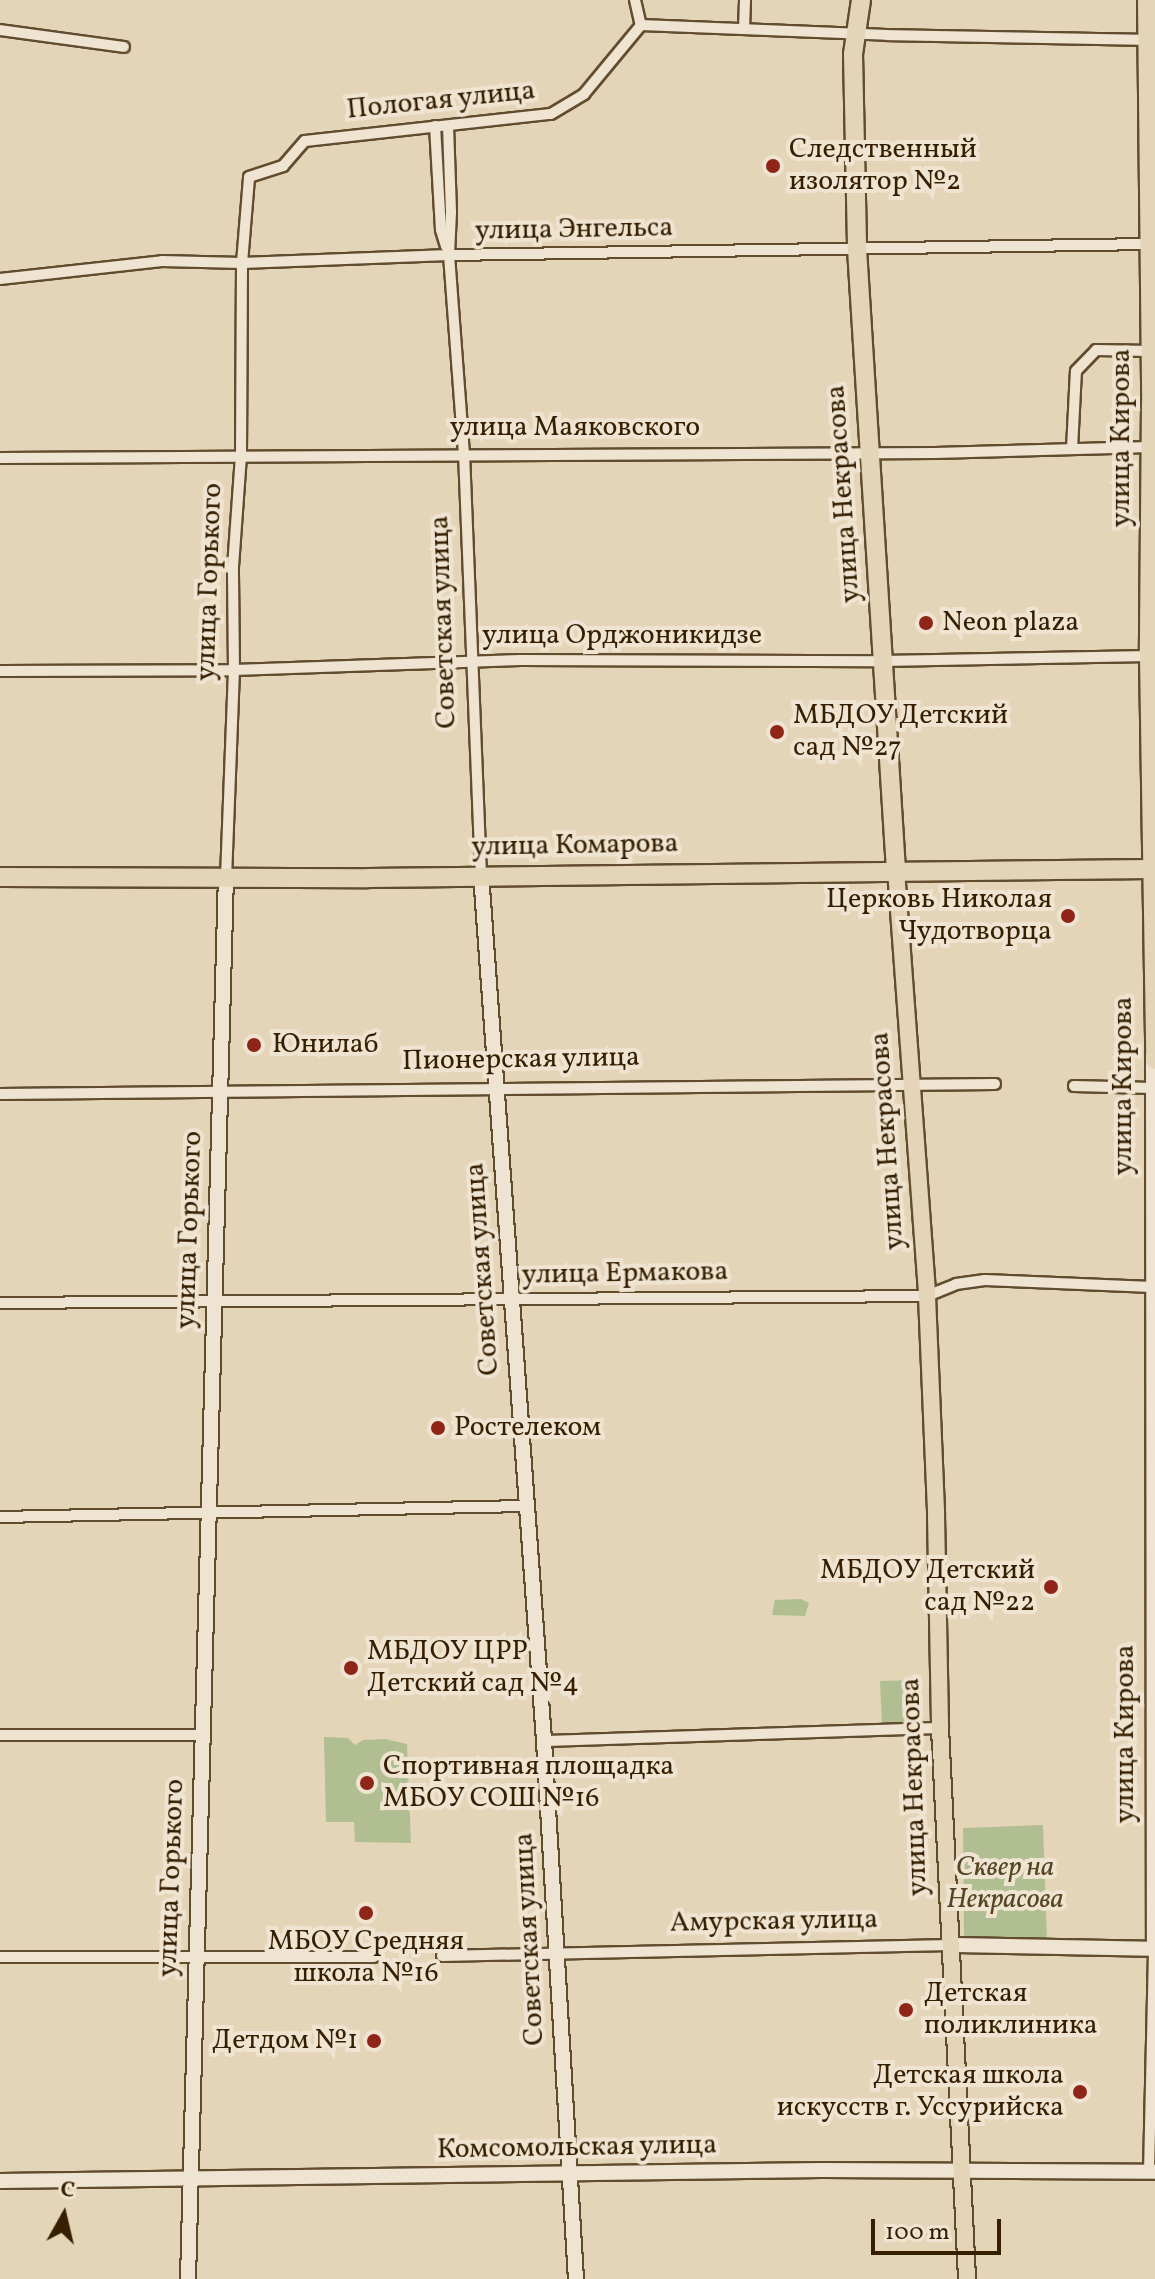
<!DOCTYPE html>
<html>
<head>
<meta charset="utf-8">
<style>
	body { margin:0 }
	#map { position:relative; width:1155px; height:2279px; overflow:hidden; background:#e5d5b8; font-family:Vollkorn,serif }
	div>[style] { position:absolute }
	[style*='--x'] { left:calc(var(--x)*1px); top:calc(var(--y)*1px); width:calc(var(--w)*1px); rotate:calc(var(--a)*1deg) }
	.green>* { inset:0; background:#b1be92 }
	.roads { filter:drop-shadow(2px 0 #624c2e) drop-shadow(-2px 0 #624c2e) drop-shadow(0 2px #624c2e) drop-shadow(0 -2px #624c2e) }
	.street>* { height:10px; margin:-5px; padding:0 5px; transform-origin:5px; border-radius:5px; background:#eee4d1 }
	.secondary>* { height:14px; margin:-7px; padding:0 7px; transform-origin:7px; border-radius:7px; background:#eee4d1 }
	.primary>* { height:16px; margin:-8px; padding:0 8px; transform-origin:8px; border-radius:8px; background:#e5d5b8 }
	.highway>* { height:18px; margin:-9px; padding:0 9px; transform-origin:9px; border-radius:9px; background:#e5d5b8 }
	.dots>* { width:22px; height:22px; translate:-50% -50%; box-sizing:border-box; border:4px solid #eee4d1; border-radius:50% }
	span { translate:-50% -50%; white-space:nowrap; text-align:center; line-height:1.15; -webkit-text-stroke:8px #eee4d1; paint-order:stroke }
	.street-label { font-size:28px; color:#361f00 }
	.poi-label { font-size:28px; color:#361f00 }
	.left { translate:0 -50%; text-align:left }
	.right { translate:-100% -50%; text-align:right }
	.park-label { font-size:28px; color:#554724; font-style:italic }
	.north { position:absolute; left:24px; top:2175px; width:80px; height:80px; -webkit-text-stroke:6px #eee4d1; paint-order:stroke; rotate:8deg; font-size:22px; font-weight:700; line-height:32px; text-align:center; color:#361f00 }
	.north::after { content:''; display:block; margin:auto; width:28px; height:36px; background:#361f00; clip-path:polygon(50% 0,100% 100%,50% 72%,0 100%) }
	.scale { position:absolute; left:871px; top:2219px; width:130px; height:36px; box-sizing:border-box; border:4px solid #361f00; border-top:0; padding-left:10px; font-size:24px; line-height:28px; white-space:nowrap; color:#361f00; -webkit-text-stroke:6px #eee4d1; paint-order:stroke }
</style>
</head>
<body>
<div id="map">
	<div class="green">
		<div style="clip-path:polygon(801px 1599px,809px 1603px,805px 1616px,772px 1615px,775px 1600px)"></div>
		<div style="clip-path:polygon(918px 1680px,919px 1722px,882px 1724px,880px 1681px)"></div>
		<div style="clip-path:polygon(324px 1737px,348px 1738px,355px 1745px,363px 1740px,385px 1739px,407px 1744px,411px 1843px,355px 1842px,354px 1822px,326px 1822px)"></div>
		<div style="clip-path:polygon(1043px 1825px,1047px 1940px,964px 1939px,963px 1828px)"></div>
	</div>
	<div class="roads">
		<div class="street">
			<div style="--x:635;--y:0;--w:26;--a:77"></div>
			<div style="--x:641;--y:25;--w:246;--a:2.3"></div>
			<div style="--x:887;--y:35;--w:260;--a:1.1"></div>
			<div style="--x:744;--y:29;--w:29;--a:-88"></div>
			<div style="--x:0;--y:30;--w:125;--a:7.8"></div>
			<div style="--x:435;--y:126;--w:104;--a:86.7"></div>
			<div style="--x:441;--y:230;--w:17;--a:73"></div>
			<div style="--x:448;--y:126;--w:86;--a:88"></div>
			<div style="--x:451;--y:212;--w:43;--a:92.7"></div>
			<div style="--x:449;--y:255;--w:199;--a:85.7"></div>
			<div style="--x:464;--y:453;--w:421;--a:87.7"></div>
			<div style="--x:0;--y:279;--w:163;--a:-6.3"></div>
			<div style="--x:162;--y:261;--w:80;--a:1.4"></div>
			<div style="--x:242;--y:263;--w:207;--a:-2.2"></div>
			<div style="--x:449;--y:255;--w:700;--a:-0.9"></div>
			<div style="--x:1072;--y:449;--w:78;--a:-87.1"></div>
			<div style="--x:1076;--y:371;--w:29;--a:-46"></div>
			<div style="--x:1096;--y:350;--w:55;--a:1"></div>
			<div style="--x:0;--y:458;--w:935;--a:-0.31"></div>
			<div style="--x:935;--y:453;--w:215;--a:-1.6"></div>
			<div style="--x:0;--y:671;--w:234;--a:-0.2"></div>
			<div style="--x:234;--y:670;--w:287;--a:-2"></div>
			<div style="--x:521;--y:660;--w:362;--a:0.2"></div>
			<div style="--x:883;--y:661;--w:266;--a:-1.1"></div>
			<div style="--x:226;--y:878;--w:208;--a:-87.8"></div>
			<div style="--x:234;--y:670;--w:103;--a:-90.6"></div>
			<div style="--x:233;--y:567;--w:112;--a:-85.9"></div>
			<div style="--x:241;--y:455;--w:192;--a:-89.7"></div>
			<div style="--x:242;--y:263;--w:86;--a:-85.3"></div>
			<div style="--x:249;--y:177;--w:36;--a:-18"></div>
			<div style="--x:283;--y:166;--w:33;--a:-49"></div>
			<div style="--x:305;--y:141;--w:247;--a:-6.3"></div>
			<div style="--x:551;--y:114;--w:39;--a:-31"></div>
			<div style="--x:584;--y:94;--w:89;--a:-50.4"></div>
			<div style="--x:1074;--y:1086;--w:79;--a:1.5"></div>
			<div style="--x:0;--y:1094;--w:995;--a:-0.58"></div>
			<div style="--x:0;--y:1303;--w:927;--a:-0.43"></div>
			<div style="--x:927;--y:1296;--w:31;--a:-22"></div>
			<div style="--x:956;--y:1284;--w:29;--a:-8"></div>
			<div style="--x:985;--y:1280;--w:167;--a:2.4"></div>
			<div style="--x:0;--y:1517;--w:526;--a:-1.2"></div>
			<div style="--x:0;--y:1735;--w:202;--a:0"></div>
			<div style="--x:544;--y:1741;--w:396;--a:-1.9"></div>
			<div style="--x:442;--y:1956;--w:508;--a:-1.24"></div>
			<div style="--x:0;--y:1957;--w:374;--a:0"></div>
			<div style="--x:1149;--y:2172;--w:223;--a:-88.7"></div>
		</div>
		<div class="secondary">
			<div style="--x:481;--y:874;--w:869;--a:85.84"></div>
			<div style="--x:544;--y:1741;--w:539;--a:86.6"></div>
			<div style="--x:1153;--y:1056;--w:893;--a:89.94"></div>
			<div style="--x:950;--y:1945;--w:205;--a:1.1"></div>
			<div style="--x:0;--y:2181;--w:822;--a:-0.77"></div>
			<div style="--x:822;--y:2170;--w:333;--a:0.3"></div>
			<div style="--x:188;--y:2279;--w:1402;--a:-88.45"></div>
		</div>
		<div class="primary">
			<div style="--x:896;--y:870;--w:427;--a:85.8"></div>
			<div style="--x:927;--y:1296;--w:219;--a:87.6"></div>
			<div style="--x:936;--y:1515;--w:213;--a:88.9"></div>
			<div style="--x:940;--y:1728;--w:552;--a:87.19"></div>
		</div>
		<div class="highway">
			<div style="--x:861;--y:0;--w:55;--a:98.4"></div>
			<div style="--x:853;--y:54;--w:195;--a:88.8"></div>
			<div style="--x:857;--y:249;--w:622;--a:86.41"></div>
			<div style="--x:1147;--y:0;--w:404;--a:89.4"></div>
			<div style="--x:1151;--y:404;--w:252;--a:90.5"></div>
			<div style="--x:1149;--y:656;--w:404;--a:89.1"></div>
			<div style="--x:0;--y:877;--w:368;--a:0.2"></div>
			<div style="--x:368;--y:878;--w:783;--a:-0.66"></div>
		</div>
	</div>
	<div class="dots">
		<div style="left:773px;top:166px;background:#8f2418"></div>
		<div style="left:926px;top:623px;background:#8f2418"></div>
		<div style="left:777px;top:732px;background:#8f2418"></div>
		<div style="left:1068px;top:916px;background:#8f2418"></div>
		<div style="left:254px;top:1045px;background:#8f2418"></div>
		<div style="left:438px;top:1428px;background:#8f2418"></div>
		<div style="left:1051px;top:1587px;background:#8f2418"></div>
		<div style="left:351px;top:1668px;background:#8f2418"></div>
		<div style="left:367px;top:1783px;background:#8f2418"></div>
		<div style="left:366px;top:1913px;background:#8f2418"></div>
		<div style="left:906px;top:2010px;background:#8f2418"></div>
		<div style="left:374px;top:2041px;background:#8f2418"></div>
		<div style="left:1080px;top:2092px;background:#8f2418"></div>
	</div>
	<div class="street-label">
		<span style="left:441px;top:101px;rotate:-6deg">Пологая улица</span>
		<span style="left:574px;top:230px;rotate:-1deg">улица Энгельса</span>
		<span style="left:575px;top:428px">улица Маяковского</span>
		<span style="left:1122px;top:438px;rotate:-90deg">улица Кирова</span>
		<span style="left:844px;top:494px;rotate:-94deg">улица Некрасова</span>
		<span style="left:210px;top:582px;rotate:-88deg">улица Горького</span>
		<span style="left:444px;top:622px;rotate:-92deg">Советская улица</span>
		<span style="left:622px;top:636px">улица Орджоникидзе</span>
		<span style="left:575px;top:846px;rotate:-1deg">улица Комарова</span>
		<span style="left:521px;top:1060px;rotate:-1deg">Пионерская улица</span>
		<span style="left:1124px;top:1086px;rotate:-90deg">улица Кирова</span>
		<span style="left:888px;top:1141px;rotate:-94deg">улица Некрасова</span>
		<span style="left:190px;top:1230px;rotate:-88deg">улица Горького</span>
		<span style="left:483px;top:1269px;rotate:-94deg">Советская улица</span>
		<span style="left:625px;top:1274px;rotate:-1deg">улица Ермакова</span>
		<span style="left:1126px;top:1734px;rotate:-90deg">улица Кирова</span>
		<span style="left:915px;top:1787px;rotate:-92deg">улица Некрасова</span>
		<span style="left:172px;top:1878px;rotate:-88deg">улица Горького</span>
		<span style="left:774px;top:1922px;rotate:-1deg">Амурская улица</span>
		<span style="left:530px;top:1939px;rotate:-93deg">Советская улица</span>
		<span style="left:577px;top:2148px;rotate:-1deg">Комсомольская улица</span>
	</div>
	<div class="poi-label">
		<span class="left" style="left:789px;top:166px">Следственный<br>изолятор №2</span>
		<span class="left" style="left:942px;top:623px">Neon plaza</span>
		<span class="left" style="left:793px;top:732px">МБДОУ Детский<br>сад №27</span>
		<span class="right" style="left:1052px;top:916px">Церковь Николая<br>Чудотворца</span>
		<span class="left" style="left:272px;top:1045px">Юнилаб</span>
		<span class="left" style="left:454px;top:1428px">Ростелеком</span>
		<span class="right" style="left:1035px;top:1587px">МБДОУ Детский<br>сад №22</span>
		<span class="left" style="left:367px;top:1668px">МБДОУ ЦРР<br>Детский сад №4</span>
		<span class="left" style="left:383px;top:1783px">Спортивная площадка<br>МБОУ СОШ №16</span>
		<span style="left:366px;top:1958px">МБОУ Средняя<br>школа №16</span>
		<span class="left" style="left:924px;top:2010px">Детская<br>поликлиника</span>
		<span class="right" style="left:358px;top:2041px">Детдом №1</span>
		<span class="right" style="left:1064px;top:2092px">Детская школа<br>искусств г. Уссурийска</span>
	</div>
	<div class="park-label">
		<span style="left:1005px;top:1884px">Сквер на<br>Некрасова</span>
	</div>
	<div class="north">С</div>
	<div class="scale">100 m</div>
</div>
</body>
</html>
